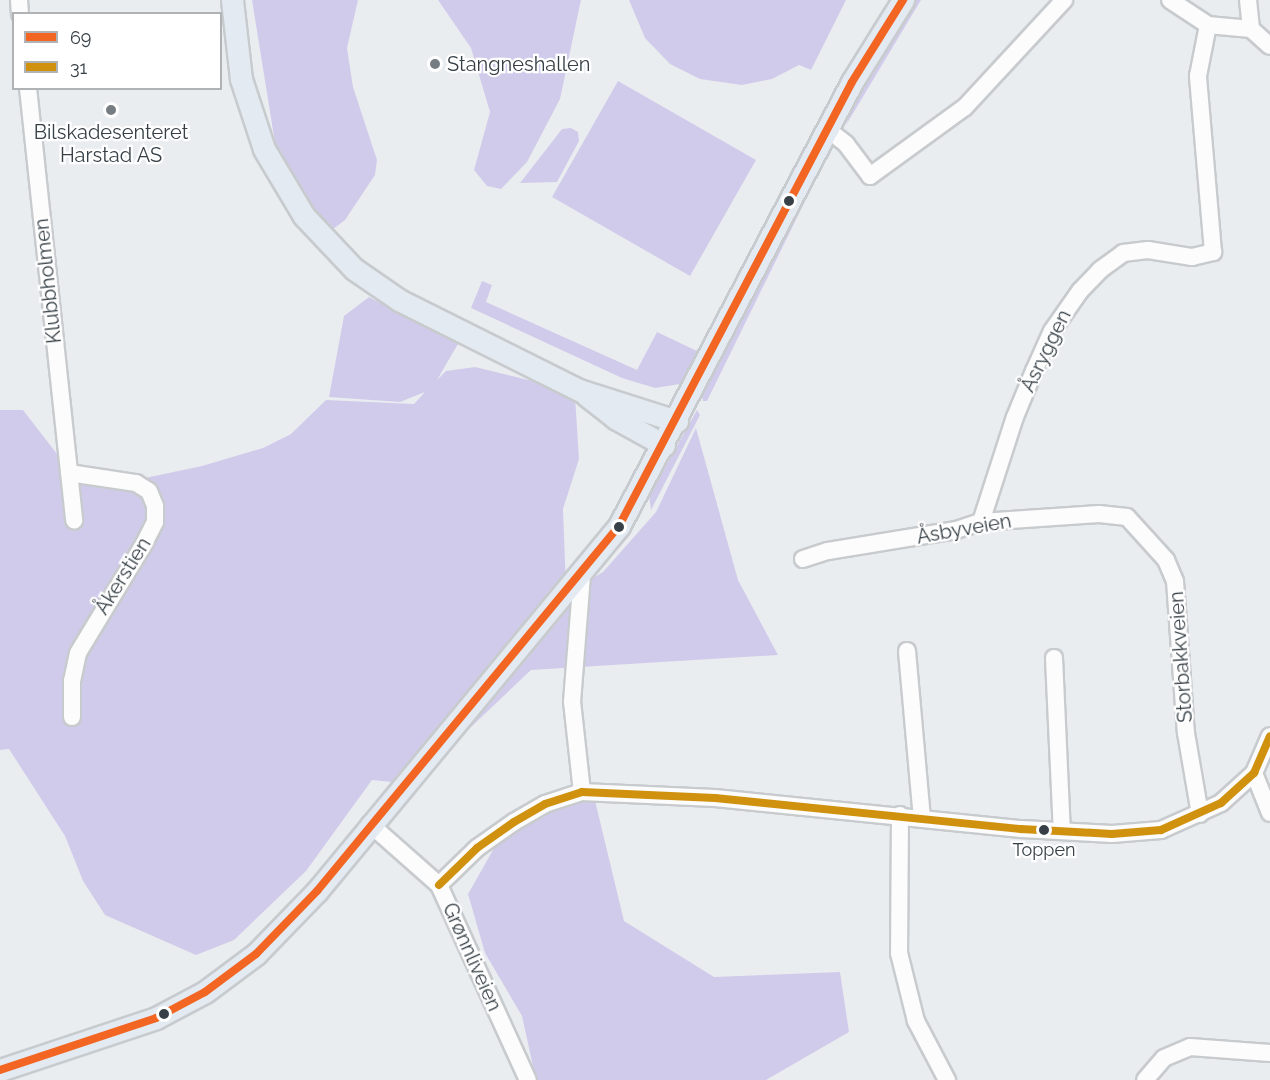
<!DOCTYPE html>
<html>
<head>
<meta charset="utf-8">
<style>
	body { margin:0 }
	#map { position:relative; width:1270px; height:1080px; overflow:hidden; background:#eaedf0; font-family:Raleway,sans-serif }
	div>[style] { position:absolute }
	[style*='--x'] { left:calc(var(--x)*1px); top:calc(var(--y)*1px); width:calc(var(--w)*1px); rotate:calc(var(--a)*1deg) }
	.green>* { inset:0; background:#d1cbeb }
	.roads { filter:drop-shadow(2px 0 #c8cbce) drop-shadow(-2px 0 #c8cbce) drop-shadow(0 2px #c8cbce) drop-shadow(0 -2px #c8cbce) }
	.minor>* { height:16px; margin:-8px; padding:0 8px; transform-origin:8px; border-radius:8px; background:#fcfcfd }
	.major>* { height:21px; margin:-10.5px; padding:0 10.5px; transform-origin:10.5px; border-radius:10.5px; background:#e3eaf1 }
	.bus-1>* { height:8px; margin:-4px; padding:0 4px; transform-origin:4px; border-radius:4px; background:#f26522 }
	.bus-2>* { height:8px; margin:-4px; padding:0 4px; transform-origin:4px; border-radius:4px; background:#d0920e }
	.dots>* { width:16px; height:16px; translate:-50% -50%; box-sizing:border-box; border:3px solid #fff; border-radius:50% }
	span { translate:-50% -50%; white-space:nowrap; text-align:center; line-height:1.15; -webkit-text-stroke:4.5px #fff; paint-order:stroke }
	.bus-label { font-size:18px; color:#364046 }
	.poi-label { font-size:20px; color:#364046 }
	.left { translate:0 -50%; text-align:left }
	.street-label { font-size:20px; color:#364046 }
	.legend { position:absolute; left:12px; top:12px; width:210px; height:78px; box-sizing:border-box; background:#fff; border:2px solid #afb3b5; margin:0; padding:8px 10px; list-style:none; font-size:18px; color:#364046 }
	.legend li { display:flex; align-items:center; gap:12px; height:30px }
	.legend b { width:30px; border:2px solid #afb3b5 }
</style>
</head>
<body>
<div id="map">
	<div class="green">
		<div style="clip-path:polygon(252px 0,358px 0,347px 48px,353px 87px,377px 160px,375px 175px,345px 220px,324px 236px,298px 209px,276px 149px)"></div>
		<div style="clip-path:polygon(438px 0,581px 0,560px 99px,527px 162px,501px 189px,487px 186px,474px 170px,490px 112px,471px 48px)"></div>
		<div style="clip-path:polygon(629px 0,846px 0,811px 70px,799px 65px,772px 79px,742px 85px,700px 79px,670px 64px,645px 38px)"></div>
		<div style="clip-path:polygon(913px 0,921px 0,846px 125px,854px 101px)"></div>
		<div style="clip-path:polygon(618px 81px,756px 160px,690px 276px,552px 197px)"></div>
		<div style="clip-path:polygon(571px 128px,578px 132px,579px 141px,557px 182px,520px 183px,562px 129px)"></div>
		<div style="clip-path:polygon(814px 183px,707px 401px,703px 401px,702px 396px,803px 195px)"></div>
		<div style="clip-path:polygon(482px 281px,492px 285px,486px 302px,637px 370px,657px 332px,701px 353px,688px 379px,680px 384px,655px 388px,622px 378px,471px 308px)"></div>
		<div style="clip-path:polygon(369px 297px,458px 344px,437px 380px,446px 371px,475px 367px,569px 390px,575px 396px,579px 459px,563px 509px,566px 587px,578px 587px,603px 572px,656px 512px,696px 428px,738px 580px,778px 655px,531px 670px,411px 784px,372px 780px,306px 871px,234px 940px,196px 955px,105px 915px,83px 881px,65px 836px,9px 749px,0 750px,0 410px,23px 410px,78px 481px,107px 486px,202px 466px,263px 448px,291px 434px,326px 400px,414px 404px,425px 392px,400px 402px,329px 397px,344px 316px)"></div>
		<div style="clip-path:polygon(697px 410px,700px 415px,651px 510px,649px 496px)"></div>
		<div style="clip-path:polygon(591px 784px,624px 921px,714px 977px,840px 972px,849px 1032px,766px 1080px,536px 1080px,522px 1016px,485px 953px,468px 894px,501px 836px)"></div>
	</div>
	<div class="roads">
		<div class="minor">
			<div style="--x:19;--y:0;--w:14;--a:86"></div>
			<div style="--x:1170;--y:0;--w:45;--a:33.3"></div>
			<div style="--x:1208;--y:25;--w:43;--a:5.3"></div>
			<div style="--x:1248;--y:0;--w:29;--a:84"></div>
			<div style="--x:1251;--y:29;--w:25;--a:42"></div>
			<div style="--x:28;--y:88;--w:435;--a:83.9"></div>
			<div style="--x:827;--y:129;--w:24;--a:38"></div>
			<div style="--x:846;--y:144;--w:40;--a:53"></div>
			<div style="--x:870;--y:176;--w:117;--a:-36"></div>
			<div style="--x:965;--y:107;--w:146;--a:-47.2"></div>
			<div style="--x:69;--y:473;--w:68;--a:8.5"></div>
			<div style="--x:136;--y:483;--w:15;--a:32"></div>
			<div style="--x:149;--y:491;--w:16;--a:68"></div>
			<div style="--x:155;--y:506;--w:16;--a:90"></div>
			<div style="--x:155;--y:522;--w:25;--a:117"></div>
			<div style="--x:144;--y:544;--w:127;--a:121.2"></div>
			<div style="--x:78;--y:653;--w:29;--a:102"></div>
			<div style="--x:72;--y:681;--w:36;--a:90"></div>
			<div style="--x:981;--y:522;--w:110;--a:-72.1"></div>
			<div style="--x:1015;--y:417;--w:50;--a:-67.6"></div>
			<div style="--x:1034;--y:371;--w:44;--a:-65.8"></div>
			<div style="--x:1052;--y:331;--w:49;--a:-55"></div>
			<div style="--x:1080;--y:291;--w:29;--a:-46"></div>
			<div style="--x:1100;--y:270;--w:29;--a:-36"></div>
			<div style="--x:1123;--y:253;--w:25;--a:-7"></div>
			<div style="--x:1148;--y:250;--w:45;--a:9"></div>
			<div style="--x:1192;--y:257;--w:22;--a:-13"></div>
			<div style="--x:1213;--y:252;--w:177;--a:-94.9"></div>
			<div style="--x:1198;--y:76;--w:52;--a:-78.9"></div>
			<div style="--x:803;--y:559;--w:26;--a:-18"></div>
			<div style="--x:828;--y:551;--w:130;--a:-9.3"></div>
			<div style="--x:956;--y:530;--w:26;--a:-18"></div>
			<div style="--x:981;--y:522;--w:118;--a:-3.9"></div>
			<div style="--x:1099;--y:514;--w:28;--a:6"></div>
			<div style="--x:1127;--y:517;--w:58;--a:47.8"></div>
			<div style="--x:1166;--y:560;--w:23;--a:67"></div>
			<div style="--x:1175;--y:581;--w:152;--a:85.9"></div>
			<div style="--x:1186;--y:733;--w:82;--a:80.2"></div>
			<div style="--x:907;--y:651;--w:168;--a:84.9"></div>
			<div style="--x:1054;--y:658;--w:173;--a:87.4"></div>
			<div style="--x:1254;--y:773;--w:43;--a:68.2"></div>
			<div style="--x:582;--y:792;--w:91;--a:-96.3"></div>
			<div style="--x:572;--y:702;--w:128;--a:-85.5"></div>
			<div style="--x:900;--y:815;--w:138;--a:90.4"></div>
			<div style="--x:899;--y:953;--w:70;--a:76"></div>
			<div style="--x:916;--y:1021;--w:67;--a:62.3"></div>
			<div style="--x:370;--y:824;--w:92;--a:41.5"></div>
			<div style="--x:439;--y:885;--w:214;--a:65.5"></div>
			<div style="--x:439;--y:885;--w:53;--a:-44.2"></div>
			<div style="--x:477;--y:848;--w:45;--a:-35.1"></div>
			<div style="--x:514;--y:822;--w:36;--a:-30"></div>
			<div style="--x:545;--y:804;--w:39;--a:-18"></div>
			<div style="--x:582;--y:792;--w:133;--a:2.6"></div>
			<div style="--x:715;--y:798;--w:308;--a:5.8"></div>
			<div style="--x:1021;--y:829;--w:91;--a:3.1"></div>
			<div style="--x:1112;--y:834;--w:49;--a:-4.7"></div>
			<div style="--x:1161;--y:830;--w:66;--a:-24.2"></div>
			<div style="--x:1221;--y:803;--w:45;--a:-42.3"></div>
			<div style="--x:1254;--y:773;--w:40;--a:-66.6"></div>
			<div style="--x:1145;--y:1080;--w:29;--a:-49"></div>
			<div style="--x:1164;--y:1058;--w:28;--a:-23"></div>
			<div style="--x:1190;--y:1047;--w:80;--a:4.3"></div>
		</div>
		<div class="major">
			<div style="--x:232;--y:0;--w:80;--a:83.5"></div>
			<div style="--x:241;--y:79;--w:74;--a:71.8"></div>
			<div style="--x:264;--y:149;--w:78;--a:59.2"></div>
			<div style="--x:304;--y:216;--w:73;--a:46.7"></div>
			<div style="--x:354;--y:269;--w:55;--a:34.6"></div>
			<div style="--x:399;--y:300;--w:201;--a:26.6"></div>
			<div style="--x:579;--y:390;--w:103;--a:17.6"></div>
			<div style="--x:586;--y:395;--w:37;--a:38"></div>
			<div style="--x:615;--y:418;--w:56;--a:28.9"></div>
			<div style="--x:0;--y:1070;--w:164;--a:-18.4"></div>
			<div style="--x:156;--y:1018;--w:55;--a:-28"></div>
			<div style="--x:205;--y:992;--w:64;--a:-36.7"></div>
			<div style="--x:256;--y:954;--w:88;--a:-45.9"></div>
			<div style="--x:317;--y:891;--w:474;--a:-50.4"></div>
			<div style="--x:619;--y:526;--w:501;--a:-62.31"></div>
			<div style="--x:852;--y:82;--w:97;--a:-58.1"></div>
		</div>
	</div>
	<div class="bus-1">
		<div style="--x:0;--y:1070;--w:164;--a:-18.4"></div>
		<div style="--x:156;--y:1018;--w:55;--a:-28"></div>
		<div style="--x:205;--y:992;--w:64;--a:-36.7"></div>
		<div style="--x:256;--y:954;--w:88;--a:-45.9"></div>
		<div style="--x:317;--y:891;--w:474;--a:-50.4"></div>
		<div style="--x:619;--y:526;--w:501;--a:-62.31"></div>
		<div style="--x:852;--y:82;--w:97;--a:-58.1"></div>
	</div>
	<div class="bus-2">
		<div style="--x:439;--y:885;--w:53;--a:-44.2"></div>
		<div style="--x:477;--y:848;--w:45;--a:-35.1"></div>
		<div style="--x:514;--y:822;--w:36;--a:-30"></div>
		<div style="--x:545;--y:804;--w:39;--a:-18"></div>
		<div style="--x:582;--y:792;--w:133;--a:2.6"></div>
		<div style="--x:715;--y:798;--w:308;--a:5.8"></div>
		<div style="--x:1021;--y:829;--w:91;--a:3.1"></div>
		<div style="--x:1112;--y:834;--w:49;--a:-4.7"></div>
		<div style="--x:1161;--y:830;--w:66;--a:-24.2"></div>
		<div style="--x:1221;--y:803;--w:45;--a:-42.3"></div>
		<div style="--x:1254;--y:773;--w:40;--a:-66.6"></div>
	</div>
	<div class="dots">
		<div style="left:435px;top:64px;background:#757d82"></div>
		<div style="left:111px;top:110px;background:#757d82"></div>
		<div style="left:789px;top:201px;background:#364046"></div>
		<div style="left:619px;top:527px;background:#364046"></div>
		<div style="left:1044px;top:830px;background:#364046"></div>
		<div style="left:164px;top:1014px;background:#364046"></div>
	</div>
	<div class="bus-label">
		<span style="left:1044px;top:850px">Toppen</span>
	</div>
	<div class="poi-label">
		<span class="left" style="left:447px;top:64px">Stangneshallen</span>
		<span style="left:111px;top:144px">Bilskadesenteret<br>Harstad AS</span>
	</div>
	<div class="street-label">
		<span style="left:48px;top:281px;rotate:-96deg">Klubbholmen</span>
		<span style="left:1046px;top:351px;rotate:-64deg">Åsryggen</span>
		<span style="left:964px;top:529px;rotate:-10deg">Åsbyveien</span>
		<span style="left:123px;top:576px;rotate:-58deg">Åkerstien</span>
		<span style="left:1181px;top:657px;rotate:-94deg">Storbakkveien</span>
		<span style="left:472px;top:957px;rotate:66deg">Grønnliveien</span>
	</div>
	<ul class="legend">
	<li><b style="height:8px;background:#f26522"></b>69</li>
	<li><b style="height:8px;background:#d0920e"></b>31</li>
	</ul>
</div>
</body>
</html>
